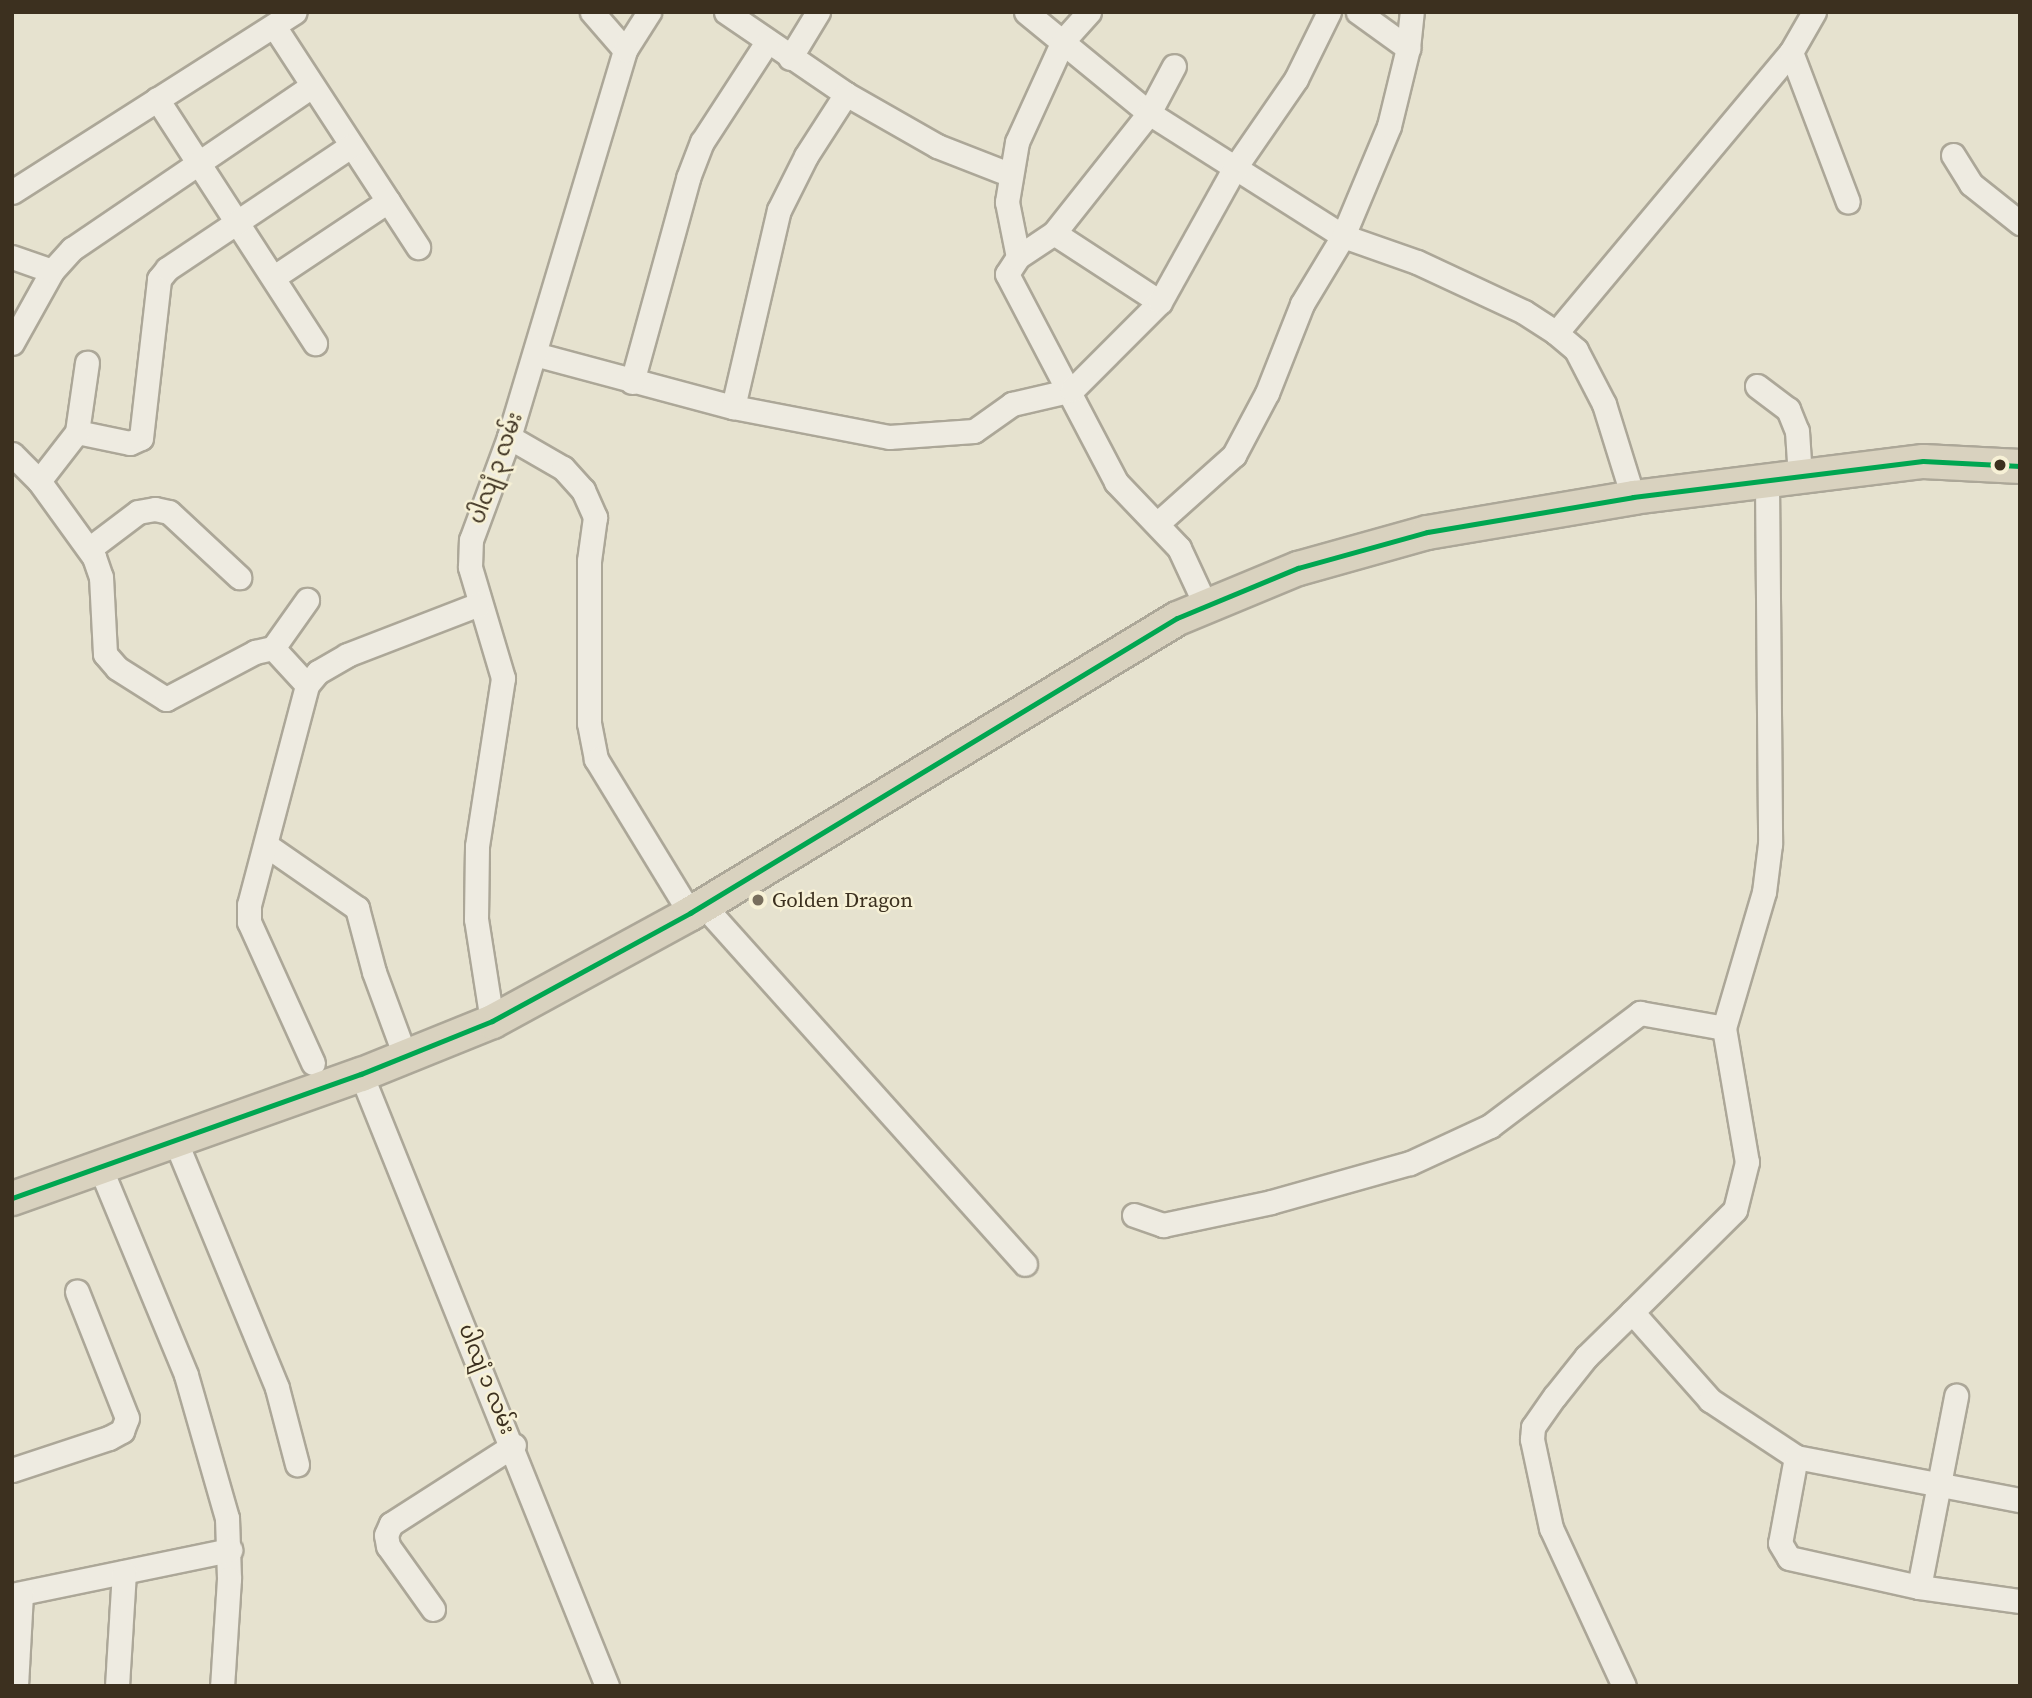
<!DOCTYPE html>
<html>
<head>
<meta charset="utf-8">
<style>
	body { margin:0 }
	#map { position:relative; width:2032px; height:1698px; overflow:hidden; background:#e6e2cf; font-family:"Source Serif 4","Noto Sans Myanmar",serif }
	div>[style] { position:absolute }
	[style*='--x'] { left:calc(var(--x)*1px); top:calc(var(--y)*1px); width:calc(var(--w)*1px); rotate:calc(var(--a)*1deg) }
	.roads { filter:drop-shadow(2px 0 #aca798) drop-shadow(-2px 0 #aca798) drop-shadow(0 2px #aca798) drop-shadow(0 -2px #aca798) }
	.minor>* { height:23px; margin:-11.5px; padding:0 11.5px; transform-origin:11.5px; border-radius:11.5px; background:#eeebe1 }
	.highway>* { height:33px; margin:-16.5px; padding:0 16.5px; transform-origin:16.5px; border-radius:16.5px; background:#d9d2bf }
	.bus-1>* { height:5px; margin:-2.5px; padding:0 2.5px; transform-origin:2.5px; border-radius:2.5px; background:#00a651 }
	.dots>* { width:19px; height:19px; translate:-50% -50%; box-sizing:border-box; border:4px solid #f7f1d6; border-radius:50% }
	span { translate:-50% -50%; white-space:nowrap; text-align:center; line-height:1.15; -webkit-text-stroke:5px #f7f1d6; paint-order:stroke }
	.street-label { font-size:21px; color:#3c301f }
	.poi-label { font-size:21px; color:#3c301f }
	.left { translate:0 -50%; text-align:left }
	.frame { position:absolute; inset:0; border:14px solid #3c301f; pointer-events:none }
</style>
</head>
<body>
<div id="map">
	<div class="roads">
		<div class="minor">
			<div style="--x:592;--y:12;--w:50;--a:49"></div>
			<div style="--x:726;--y:12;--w:145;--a:34.3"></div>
			<div style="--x:846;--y:94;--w:105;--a:29.7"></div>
			<div style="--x:937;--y:146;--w:77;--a:21.3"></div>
			<div style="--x:1026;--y:12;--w:159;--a:39.4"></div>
			<div style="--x:1149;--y:113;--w:230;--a:32.4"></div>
			<div style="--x:1343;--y:236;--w:78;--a:19.4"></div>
			<div style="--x:1417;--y:262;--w:118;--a:25"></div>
			<div style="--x:1524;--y:312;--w:38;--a:33"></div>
			<div style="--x:1556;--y:333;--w:26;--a:40"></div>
			<div style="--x:1576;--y:350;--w:61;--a:62.6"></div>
			<div style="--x:1604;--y:404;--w:97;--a:72.7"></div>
			<div style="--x:1089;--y:12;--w:39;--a:132"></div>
			<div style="--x:1063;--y:41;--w:111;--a:114.5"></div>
			<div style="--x:1017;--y:142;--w:61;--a:99.5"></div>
			<div style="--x:1007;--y:202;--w:56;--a:78.7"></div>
			<div style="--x:1018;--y:257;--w:20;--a:123"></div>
			<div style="--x:1007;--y:274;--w:235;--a:62.3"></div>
			<div style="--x:1116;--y:482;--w:91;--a:46.3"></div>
			<div style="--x:1179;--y:548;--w:62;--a:65.1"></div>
			<div style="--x:1358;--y:12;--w:62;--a:35.8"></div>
			<div style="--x:274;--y:26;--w:264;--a:56.9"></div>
			<div style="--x:1791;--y:52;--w:160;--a:69.2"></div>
			<div style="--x:790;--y:58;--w:54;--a:-58.7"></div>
			<div style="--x:157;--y:99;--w:291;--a:57.1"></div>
			<div style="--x:1953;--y:155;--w:34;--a:58"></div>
			<div style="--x:1971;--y:184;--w:63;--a:38.5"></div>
			<div style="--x:12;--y:192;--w:335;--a:-32.5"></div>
			<div style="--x:1054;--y:233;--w:126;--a:33.1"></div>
			<div style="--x:12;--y:257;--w:42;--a:19.3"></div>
			<div style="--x:1018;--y:257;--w:43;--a:-33.7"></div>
			<div style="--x:1054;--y:233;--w:153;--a:-51.6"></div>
			<div style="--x:1149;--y:113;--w:53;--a:-62"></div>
			<div style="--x:274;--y:277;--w:137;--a:-33.7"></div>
			<div style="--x:1556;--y:333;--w:366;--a:-50.1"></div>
			<div style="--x:1791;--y:52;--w:46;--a:-60.1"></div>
			<div style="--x:12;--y:343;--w:82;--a:-60.9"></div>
			<div style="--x:52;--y:271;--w:30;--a:-48"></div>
			<div style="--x:72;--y:249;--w:290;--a:-34.2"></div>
			<div style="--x:535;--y:354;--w:205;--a:15"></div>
			<div style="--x:733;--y:407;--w:159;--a:10.9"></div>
			<div style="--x:889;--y:437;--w:85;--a:-4"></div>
			<div style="--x:974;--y:431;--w:47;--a:-35.4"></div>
			<div style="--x:1012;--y:404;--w:62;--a:-13.1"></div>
			<div style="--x:1072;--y:390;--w:124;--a:-45"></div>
			<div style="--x:1160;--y:302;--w:152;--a:-60.9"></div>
			<div style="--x:1234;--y:169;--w:109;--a:-55.4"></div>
			<div style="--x:1296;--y:79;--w:75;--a:-63.8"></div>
			<div style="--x:632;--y:382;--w:212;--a:-74.6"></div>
			<div style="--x:688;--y:178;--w:39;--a:-69"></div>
			<div style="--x:702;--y:142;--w:119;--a:-57"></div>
			<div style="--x:1757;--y:386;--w:39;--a:37"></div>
			<div style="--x:1788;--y:409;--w:24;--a:68"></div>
			<div style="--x:1797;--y:431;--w:47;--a:86.3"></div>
			<div style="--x:733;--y:407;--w:202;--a:-76.9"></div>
			<div style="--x:779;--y:210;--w:60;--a:-63.4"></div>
			<div style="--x:806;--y:156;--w:74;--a:-57.2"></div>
			<div style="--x:77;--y:432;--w:54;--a:11.7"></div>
			<div style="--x:130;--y:443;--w:12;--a:-24"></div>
			<div style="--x:141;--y:438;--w:160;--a:-83.5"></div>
			<div style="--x:159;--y:279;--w:13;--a:-51"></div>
			<div style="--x:167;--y:269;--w:221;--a:-33.8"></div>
			<div style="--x:509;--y:437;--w:62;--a:29.9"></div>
			<div style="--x:563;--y:468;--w:30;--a:48"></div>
			<div style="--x:583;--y:490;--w:30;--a:66"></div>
			<div style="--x:595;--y:517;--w:44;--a:97.8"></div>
			<div style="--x:589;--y:561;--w:162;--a:90"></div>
			<div style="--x:589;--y:723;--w:37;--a:79"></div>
			<div style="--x:596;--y:759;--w:180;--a:58.6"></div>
			<div style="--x:12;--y:454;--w:38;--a:45"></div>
			<div style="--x:39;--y:481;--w:62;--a:-52.2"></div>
			<div style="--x:77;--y:432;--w:70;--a:-81.8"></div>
			<div style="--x:39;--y:481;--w:94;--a:54.1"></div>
			<div style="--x:94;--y:557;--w:21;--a:71"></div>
			<div style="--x:101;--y:577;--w:77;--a:87"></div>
			<div style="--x:105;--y:654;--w:18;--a:49"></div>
			<div style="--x:117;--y:668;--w:58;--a:32.3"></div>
			<div style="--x:166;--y:699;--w:101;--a:-27.8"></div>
			<div style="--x:255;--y:652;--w:18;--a:-13"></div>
			<div style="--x:273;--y:648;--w:59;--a:-54.7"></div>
			<div style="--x:1767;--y:483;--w:361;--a:89.5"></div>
			<div style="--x:1770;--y:844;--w:48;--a:97.1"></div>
			<div style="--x:1764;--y:892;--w:142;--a:106.4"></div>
			<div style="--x:1724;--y:1028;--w:136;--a:80.3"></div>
			<div style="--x:1747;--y:1162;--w:49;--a:104"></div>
			<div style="--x:1735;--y:1210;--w:145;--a:135.3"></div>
			<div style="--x:1632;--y:1312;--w:118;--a:48.4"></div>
			<div style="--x:1710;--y:1400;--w:103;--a:33.5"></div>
			<div style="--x:1796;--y:1457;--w:228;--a:10.9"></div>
			<div style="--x:1158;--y:523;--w:102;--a:-41.8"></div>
			<div style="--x:1234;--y:455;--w:70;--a:-62"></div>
			<div style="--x:1267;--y:393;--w:96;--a:-68.5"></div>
			<div style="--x:1302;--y:304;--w:79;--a:-58.9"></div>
			<div style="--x:1343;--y:236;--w:119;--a:-67.3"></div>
			<div style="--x:1389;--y:126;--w:80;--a:-76.3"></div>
			<div style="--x:1408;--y:48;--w:36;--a:-84"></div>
			<div style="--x:89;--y:549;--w:61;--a:-37.1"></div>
			<div style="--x:138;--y:512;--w:17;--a:-10"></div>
			<div style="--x:155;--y:509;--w:14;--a:12"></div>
			<div style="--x:169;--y:512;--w:96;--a:42.9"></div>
			<div style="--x:273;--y:648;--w:50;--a:47.4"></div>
			<div style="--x:266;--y:845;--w:111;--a:34.7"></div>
			<div style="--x:357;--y:908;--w:66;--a:75.1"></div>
			<div style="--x:374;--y:972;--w:90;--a:69.7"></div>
			<div style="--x:703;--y:905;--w:482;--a:48.1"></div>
			<div style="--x:492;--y:1021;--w:103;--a:-98.9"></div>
			<div style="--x:476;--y:919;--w:73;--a:-89.2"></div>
			<div style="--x:477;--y:846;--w:170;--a:-81.2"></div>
			<div style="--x:503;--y:678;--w:116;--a:-106.6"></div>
			<div style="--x:470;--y:567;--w:27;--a:-88"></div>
			<div style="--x:471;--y:540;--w:110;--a:-69.7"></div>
			<div style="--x:509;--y:437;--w:404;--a:-73.3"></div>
			<div style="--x:625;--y:50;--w:45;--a:-57.7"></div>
			<div style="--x:313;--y:1063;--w:155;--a:-114.4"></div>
			<div style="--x:249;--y:922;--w:17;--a:-90"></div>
			<div style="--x:249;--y:905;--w:228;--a:-75.2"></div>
			<div style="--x:307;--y:685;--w:17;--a:-50"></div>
			<div style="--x:318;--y:672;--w:34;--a:-30"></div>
			<div style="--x:347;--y:655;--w:142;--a:-21.1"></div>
			<div style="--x:361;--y:1074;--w:660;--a:68.1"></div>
			<div style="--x:175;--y:1140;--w:268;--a:67.6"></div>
			<div style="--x:277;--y:1388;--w:79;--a:75.3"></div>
			<div style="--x:100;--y:1167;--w:225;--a:67.5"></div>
			<div style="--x:186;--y:1375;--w:149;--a:74"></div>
			<div style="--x:227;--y:1518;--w:61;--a:88.1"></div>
			<div style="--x:229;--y:1579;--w:107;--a:93.7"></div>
			<div style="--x:1134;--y:1215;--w:31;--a:19"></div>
			<div style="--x:1163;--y:1225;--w:110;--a:-12"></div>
			<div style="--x:1271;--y:1202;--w:144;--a:-15.7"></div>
			<div style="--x:1410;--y:1163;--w:88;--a:-24.8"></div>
			<div style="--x:1490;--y:1126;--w:188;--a:-37"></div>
			<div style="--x:1640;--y:1013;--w:85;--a:10.1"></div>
			<div style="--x:1796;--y:1457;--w:87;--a:100.5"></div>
			<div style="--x:1780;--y:1543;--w:17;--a:59"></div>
			<div style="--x:1789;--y:1558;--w:133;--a:12.6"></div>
			<div style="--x:1919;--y:1587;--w:102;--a:7.9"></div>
			<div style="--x:12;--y:1470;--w:102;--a:-18.3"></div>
			<div style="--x:109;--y:1438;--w:15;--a:-28"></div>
			<div style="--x:122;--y:1431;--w:14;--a:-69"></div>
			<div style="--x:127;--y:1418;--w:136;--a:-111.6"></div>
			<div style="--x:1919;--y:1587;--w:195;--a:-79"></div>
			<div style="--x:12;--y:1595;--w:223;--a:-11.7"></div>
			<div style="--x:433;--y:1609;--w:77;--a:-125.5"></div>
			<div style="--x:388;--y:1546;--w:11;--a:-100"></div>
			<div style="--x:386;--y:1535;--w:12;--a:-66"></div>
			<div style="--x:391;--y:1524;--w:146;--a:-32.7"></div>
			<div style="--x:16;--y:1686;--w:92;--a:-86.9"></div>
			<div style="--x:117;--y:1686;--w:114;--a:-86.5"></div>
			<div style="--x:1624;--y:1686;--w:174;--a:-114.8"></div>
			<div style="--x:1551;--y:1528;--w:91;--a:-102.1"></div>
			<div style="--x:1532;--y:1439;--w:12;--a:-85"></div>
			<div style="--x:1533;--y:1427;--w:38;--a:-55"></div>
			<div style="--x:1555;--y:1396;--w:50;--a:-51.5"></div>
			<div style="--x:1586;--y:1357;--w:64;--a:-44.4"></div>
		</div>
		<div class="highway">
			<div style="--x:12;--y:1198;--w:370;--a:-19.6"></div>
			<div style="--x:361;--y:1074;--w:141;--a:-22"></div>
			<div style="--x:492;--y:1021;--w:226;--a:-28.6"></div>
			<div style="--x:690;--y:913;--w:569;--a:-31.21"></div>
			<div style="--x:1177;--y:618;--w:131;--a:-22.5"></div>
			<div style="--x:1298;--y:568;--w:134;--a:-15.6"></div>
			<div style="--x:1427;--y:532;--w:209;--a:-9.6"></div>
			<div style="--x:1633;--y:497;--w:292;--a:-7.1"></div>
			<div style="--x:1923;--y:461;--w:97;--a:3"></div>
		</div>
	</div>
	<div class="bus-1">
		<div style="--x:12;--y:1198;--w:370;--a:-19.6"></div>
		<div style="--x:361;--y:1074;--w:141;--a:-22"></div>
		<div style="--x:492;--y:1021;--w:226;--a:-28.6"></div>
		<div style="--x:690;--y:913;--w:569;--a:-31.21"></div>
		<div style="--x:1177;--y:618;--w:131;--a:-22.5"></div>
		<div style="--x:1298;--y:568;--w:134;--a:-15.6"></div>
		<div style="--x:1427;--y:532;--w:209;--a:-9.6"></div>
		<div style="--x:1633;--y:497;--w:292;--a:-7.1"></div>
		<div style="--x:1923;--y:461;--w:97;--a:3"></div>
	</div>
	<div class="dots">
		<div style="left:2000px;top:465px;background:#3c301f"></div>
		<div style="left:758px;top:900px;background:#786e5d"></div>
	</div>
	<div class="street-label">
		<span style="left:496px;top:468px;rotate:-70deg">ပါလျံ ၃ လမ်း</span>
		<span style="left:487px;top:1379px;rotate:68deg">ပါလျံ ၁ လမ်း</span>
	</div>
	<div class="poi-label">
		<span class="left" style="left:772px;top:900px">Golden Dragon</span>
	</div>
	<div class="frame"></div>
</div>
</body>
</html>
